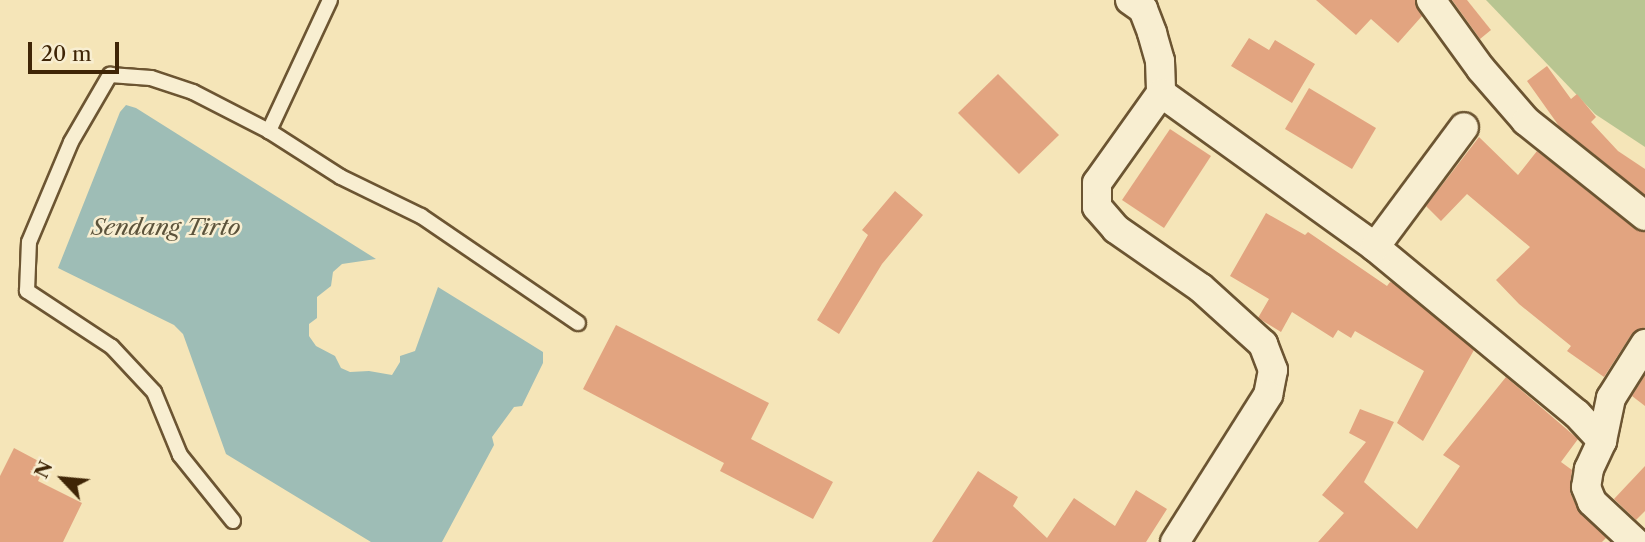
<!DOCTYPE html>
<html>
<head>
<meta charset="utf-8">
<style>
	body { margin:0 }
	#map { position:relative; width:1645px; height:542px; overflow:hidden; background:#f5e5b8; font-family:"Libre Caslon Text",serif }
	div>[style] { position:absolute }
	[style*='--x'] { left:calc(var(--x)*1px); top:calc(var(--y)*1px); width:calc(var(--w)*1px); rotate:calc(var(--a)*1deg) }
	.green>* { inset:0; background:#b8c591 }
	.water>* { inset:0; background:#9ebdb6 }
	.building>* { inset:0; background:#e2a480 }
	.roads { filter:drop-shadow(2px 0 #6c5532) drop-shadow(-2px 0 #6c5532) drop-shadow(0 2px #6c5532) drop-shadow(0 -2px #6c5532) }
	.service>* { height:14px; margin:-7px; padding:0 7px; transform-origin:7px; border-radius:7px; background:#f8eed1 }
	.minor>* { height:28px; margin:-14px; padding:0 14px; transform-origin:14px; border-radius:14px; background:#f8eed1 }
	span { translate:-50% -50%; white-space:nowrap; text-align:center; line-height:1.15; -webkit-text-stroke:5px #f8eed1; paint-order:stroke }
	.water-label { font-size:23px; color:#5c533b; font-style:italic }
	.north { position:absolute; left:28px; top:444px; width:70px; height:70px; -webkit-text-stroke:5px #f8eed1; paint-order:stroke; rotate:296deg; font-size:19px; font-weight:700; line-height:28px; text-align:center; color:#3f2506 }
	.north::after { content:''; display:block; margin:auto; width:24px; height:32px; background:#3f2506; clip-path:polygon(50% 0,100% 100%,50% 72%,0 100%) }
	.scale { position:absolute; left:28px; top:42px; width:91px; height:32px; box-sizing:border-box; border:4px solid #3f2506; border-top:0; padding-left:9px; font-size:21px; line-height:24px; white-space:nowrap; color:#3f2506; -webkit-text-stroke:5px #f8eed1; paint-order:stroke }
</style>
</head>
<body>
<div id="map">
	<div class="green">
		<div style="clip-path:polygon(1486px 0,1645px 0,1645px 147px,1595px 114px)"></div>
	</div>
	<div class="water">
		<div style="clip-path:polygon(126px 105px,136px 108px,376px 259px,342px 264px,333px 272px,331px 286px,317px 297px,317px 318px,309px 324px,309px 336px,316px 346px,335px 356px,341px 368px,350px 372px,369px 371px,392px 375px,400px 362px,400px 356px,415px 351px,438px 287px,543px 352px,543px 363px,522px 406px,514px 407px,492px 437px,494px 445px,442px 542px,371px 542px,226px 454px,183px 334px,174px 325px,58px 268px,120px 112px)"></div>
	</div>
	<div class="building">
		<div style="clip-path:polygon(1316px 0,1415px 0,1422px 16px,1398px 43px,1371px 19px,1356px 35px)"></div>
		<div style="clip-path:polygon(1452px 0,1467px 0,1491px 30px,1480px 39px)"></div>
		<div style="clip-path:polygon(1249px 38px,1269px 50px,1275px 40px,1315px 64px,1292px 103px,1231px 66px)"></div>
		<div style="clip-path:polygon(1547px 66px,1571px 99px,1577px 94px,1596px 117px,1591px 122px,1618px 151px,1645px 169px,1645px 195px,1559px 126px,1527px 81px)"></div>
		<div style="clip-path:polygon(998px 74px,1059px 135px,1019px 174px,958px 113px)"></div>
		<div style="clip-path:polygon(1309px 88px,1376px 128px,1352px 169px,1285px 129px)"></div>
		<div style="clip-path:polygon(1170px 129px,1211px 156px,1164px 228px,1122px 200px)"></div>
		<div style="clip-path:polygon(1479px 137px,1518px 175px,1537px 151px,1635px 229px,1645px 232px,1645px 327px,1631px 335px,1604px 377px,1567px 351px,1571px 346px,1519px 304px,1496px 280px,1530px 247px,1467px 194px,1441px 221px,1426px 206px)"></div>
		<div style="clip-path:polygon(895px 191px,923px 215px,882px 264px,839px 334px,817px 320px,868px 235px,862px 230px)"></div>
		<div style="clip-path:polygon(1266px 213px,1305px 235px,1308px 232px,1387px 286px,1390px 282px,1393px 283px,1474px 350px,1423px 441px,1397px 423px,1424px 371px,1355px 331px,1351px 338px,1338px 330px,1333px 338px,1292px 312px,1281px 332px,1258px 318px,1269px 299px,1230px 276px)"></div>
		<div style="clip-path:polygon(616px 325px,769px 403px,751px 439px,833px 482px,813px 519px,720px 471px,724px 463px,583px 389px)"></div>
		<div style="clip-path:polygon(1645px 375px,1645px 406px,1632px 396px)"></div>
		<div style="clip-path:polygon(1506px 377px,1578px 439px,1561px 462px,1572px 470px,1570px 492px,1577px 508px,1606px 538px,1602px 542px,1318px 542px,1344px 513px,1322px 495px,1366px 442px,1349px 433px,1360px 409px,1394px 422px,1364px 482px,1417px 529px,1460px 466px,1443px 455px)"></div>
		<div style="clip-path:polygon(14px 448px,46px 465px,38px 481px,82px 503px,63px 542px,0 542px,0 476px)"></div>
		<div style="clip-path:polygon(1645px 466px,1645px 511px,1636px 520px,1614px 499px)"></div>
		<div style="clip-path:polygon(978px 471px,1018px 497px,1013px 506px,1047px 538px,1074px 498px,1115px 526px,1136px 490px,1167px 509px,1146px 542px,932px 542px)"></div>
	</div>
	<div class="roads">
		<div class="service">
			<div style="--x:330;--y:0;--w:145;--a:115"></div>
			<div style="--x:269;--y:131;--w:85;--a:32.6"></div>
			<div style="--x:341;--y:177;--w:89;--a:26"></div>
			<div style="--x:421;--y:216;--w:190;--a:34.3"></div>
			<div style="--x:233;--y:521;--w:85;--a:-128.8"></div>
			<div style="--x:180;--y:455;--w:68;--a:-112.4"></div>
			<div style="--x:154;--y:392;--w:62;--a:-133"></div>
			<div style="--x:112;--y:347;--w:102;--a:-146.6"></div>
			<div style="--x:27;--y:291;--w:49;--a:-87.7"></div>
			<div style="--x:29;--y:242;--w:108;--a:-67.2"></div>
			<div style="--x:71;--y:142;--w:78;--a:-59.8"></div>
			<div style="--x:110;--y:75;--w:41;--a:4.2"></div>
			<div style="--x:151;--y:78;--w:44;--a:18.4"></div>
			<div style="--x:193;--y:92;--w:85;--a:27.2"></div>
		</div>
		<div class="minor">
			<div style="--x:1130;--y:0;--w:16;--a:35"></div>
			<div style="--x:1143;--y:9;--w:26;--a:69"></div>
			<div style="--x:1152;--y:33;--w:29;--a:74"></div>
			<div style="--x:1160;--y:61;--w:32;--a:88"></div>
			<div style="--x:1431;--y:0;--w:85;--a:54.1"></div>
			<div style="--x:1481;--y:69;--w:69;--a:49.1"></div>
			<div style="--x:1526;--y:121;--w:152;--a:38.6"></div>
			<div style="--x:1161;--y:93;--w:264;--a:35.7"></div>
			<div style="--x:1375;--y:247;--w:262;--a:39.6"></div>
			<div style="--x:1577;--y:414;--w:37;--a:47"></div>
			<div style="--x:1602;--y:441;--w:31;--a:115"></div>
			<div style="--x:1589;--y:469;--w:18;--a:99"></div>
			<div style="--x:1586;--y:487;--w:16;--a:68"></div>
			<div style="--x:1592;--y:502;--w:59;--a:42.9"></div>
			<div style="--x:1161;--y:93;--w:110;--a:125.4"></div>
			<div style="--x:1097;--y:183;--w:24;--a:90"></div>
			<div style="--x:1097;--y:207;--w:29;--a:49"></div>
			<div style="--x:1116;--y:229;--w:103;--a:34.8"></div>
			<div style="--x:1201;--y:288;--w:84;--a:42.1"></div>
			<div style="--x:1263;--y:344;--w:28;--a:69"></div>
			<div style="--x:1273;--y:370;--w:25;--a:101"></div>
			<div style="--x:1268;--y:395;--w:174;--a:122.3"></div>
			<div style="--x:1375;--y:247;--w:149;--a:-53.4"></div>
			<div style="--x:1602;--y:441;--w:44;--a:-78.2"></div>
			<div style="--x:1611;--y:398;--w:64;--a:-57.8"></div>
		</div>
	</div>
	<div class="water-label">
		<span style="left:166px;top:227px">Sendang Tirto</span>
	</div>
	<div class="north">N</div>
	<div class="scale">20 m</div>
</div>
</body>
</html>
